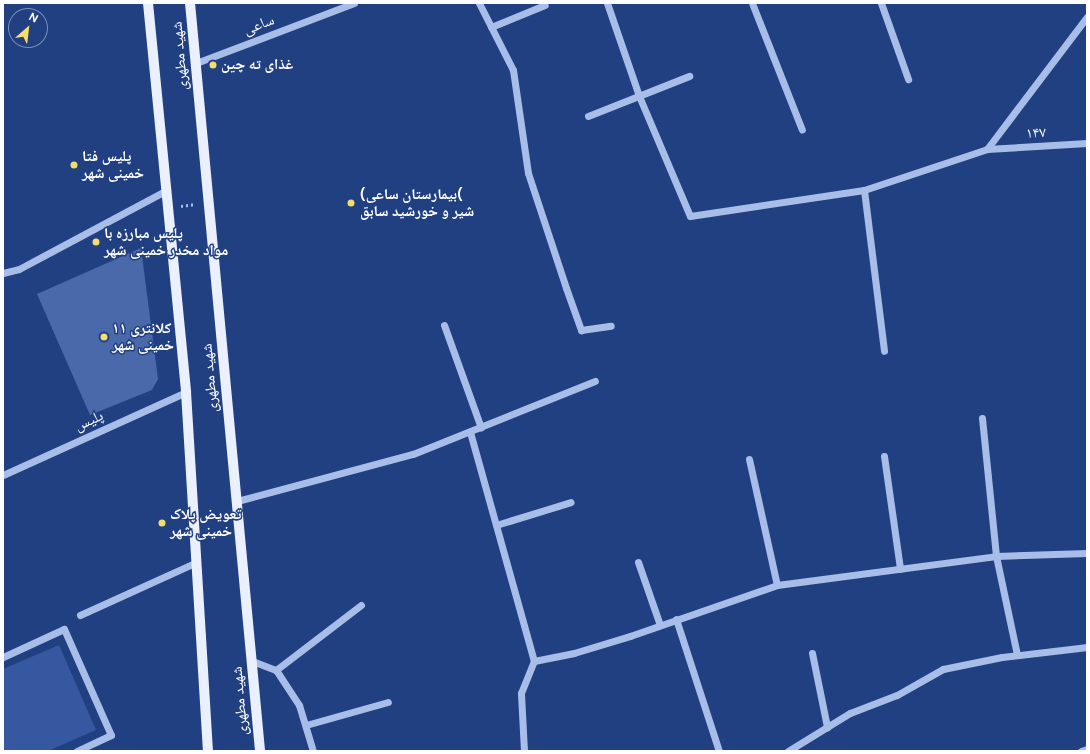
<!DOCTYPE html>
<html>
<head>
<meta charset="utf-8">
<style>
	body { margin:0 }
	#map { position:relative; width:1090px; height:754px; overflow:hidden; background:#214082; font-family:Figtree,"Noto Naskh Arabic",sans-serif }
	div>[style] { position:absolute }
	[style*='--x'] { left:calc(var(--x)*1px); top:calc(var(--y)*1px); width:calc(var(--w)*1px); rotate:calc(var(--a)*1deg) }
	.green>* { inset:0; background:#3558a0 }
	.building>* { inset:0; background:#4a69ab }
	.path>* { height:2.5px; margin-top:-1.25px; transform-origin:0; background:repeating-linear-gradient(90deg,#a8bee8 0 2px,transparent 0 5px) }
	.minor>* { height:7px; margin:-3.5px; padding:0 3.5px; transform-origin:3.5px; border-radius:3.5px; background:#a8bee8 }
	.major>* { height:10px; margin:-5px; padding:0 5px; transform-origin:5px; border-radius:5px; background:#ebf0fe }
	.dots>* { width:11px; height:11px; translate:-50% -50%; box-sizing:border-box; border:2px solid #214082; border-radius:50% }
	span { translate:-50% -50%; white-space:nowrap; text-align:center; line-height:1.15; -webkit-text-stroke:3px #214082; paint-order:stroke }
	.street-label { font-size:15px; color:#fff }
	.poi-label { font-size:15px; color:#fff; font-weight:700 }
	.left { translate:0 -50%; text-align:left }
	.frame { position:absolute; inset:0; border:4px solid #fff; pointer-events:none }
	.north { position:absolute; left:8px; top:8px; width:40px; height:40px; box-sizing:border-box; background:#214082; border:1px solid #7a8cb4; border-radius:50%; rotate:28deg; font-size:11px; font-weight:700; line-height:16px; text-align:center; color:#fff }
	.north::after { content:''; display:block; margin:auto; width:14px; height:18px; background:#f5dd6a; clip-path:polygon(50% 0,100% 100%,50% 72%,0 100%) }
</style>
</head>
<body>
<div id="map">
	<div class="green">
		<div style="clip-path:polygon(59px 645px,96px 730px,48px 751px,3px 751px,3px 669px)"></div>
	</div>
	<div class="building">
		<div style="clip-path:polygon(141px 248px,158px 379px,152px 390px,90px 415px,37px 294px)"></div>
	</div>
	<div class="path">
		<div style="--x:181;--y:206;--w:15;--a:-8"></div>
	</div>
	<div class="minor">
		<div style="--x:479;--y:3;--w:75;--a:63.1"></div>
		<div style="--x:513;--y:70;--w:104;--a:81.7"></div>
		<div style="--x:528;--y:173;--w:121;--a:71.7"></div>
		<div style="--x:566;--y:288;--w:45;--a:70.3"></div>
		<div style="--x:581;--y:330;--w:30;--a:-8"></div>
		<div style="--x:607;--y:3;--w:98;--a:71"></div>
		<div style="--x:639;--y:96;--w:130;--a:67"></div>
		<div style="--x:690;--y:216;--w:176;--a:-8.5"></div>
		<div style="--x:864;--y:190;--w:130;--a:-18.4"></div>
		<div style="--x:987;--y:149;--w:166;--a:-52.9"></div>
		<div style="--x:752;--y:3;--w:136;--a:68.5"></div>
		<div style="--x:881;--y:3;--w:81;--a:70.4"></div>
		<div style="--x:491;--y:27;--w:58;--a:-22.2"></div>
		<div style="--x:196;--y:63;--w:169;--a:-20.8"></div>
		<div style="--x:588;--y:116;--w:109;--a:-21.6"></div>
		<div style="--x:987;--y:149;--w:100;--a:-3.4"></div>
		<div style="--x:864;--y:190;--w:162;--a:82.9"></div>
		<div style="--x:3;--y:273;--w:16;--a:-14"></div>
		<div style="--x:19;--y:269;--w:168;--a:-28.1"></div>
		<div style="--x:444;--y:325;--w:109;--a:70.2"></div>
		<div style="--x:982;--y:418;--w:139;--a:84.2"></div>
		<div style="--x:996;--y:556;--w:101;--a:78"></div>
		<div style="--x:470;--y:432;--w:238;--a:74.4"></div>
		<div style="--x:884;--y:456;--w:114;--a:81.9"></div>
		<div style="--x:749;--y:459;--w:129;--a:77.5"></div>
		<div style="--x:3;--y:475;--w:201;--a:-24.4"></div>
		<div style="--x:237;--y:501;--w:182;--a:-15"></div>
		<div style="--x:413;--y:454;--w:196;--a:-21.9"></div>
		<div style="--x:496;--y:525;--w:78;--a:-17"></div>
		<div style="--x:638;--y:562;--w:67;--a:70.8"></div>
		<div style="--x:80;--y:615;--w:128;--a:-24.4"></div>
		<div style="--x:676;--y:619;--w:139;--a:72"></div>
		<div style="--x:812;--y:653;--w:76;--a:78.5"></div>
		<div style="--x:3;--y:657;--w:67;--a:-24.7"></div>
		<div style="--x:64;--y:629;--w:116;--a:66.1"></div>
		<div style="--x:111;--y:735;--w:38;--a:155"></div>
		<div style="--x:252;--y:661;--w:26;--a:21"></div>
		<div style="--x:276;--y:670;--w:42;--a:56.7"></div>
		<div style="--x:299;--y:705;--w:48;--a:73.1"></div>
		<div style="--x:276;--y:670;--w:107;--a:-37.4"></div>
		<div style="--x:306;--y:725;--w:85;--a:-15.7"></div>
		<div style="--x:524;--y:751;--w:58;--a:-93"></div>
		<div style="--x:521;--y:693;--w:35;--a:-68"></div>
		<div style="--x:534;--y:661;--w:41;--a:-11.3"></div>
		<div style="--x:574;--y:653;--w:59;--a:-16.9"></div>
		<div style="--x:630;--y:636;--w:156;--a:-19.1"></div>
		<div style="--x:777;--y:585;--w:221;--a:-7.5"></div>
		<div style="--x:996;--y:556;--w:91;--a:-1.9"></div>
		<div style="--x:788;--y:751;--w:73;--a:-31.5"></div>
		<div style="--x:850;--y:713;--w:50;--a:-21"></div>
		<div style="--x:897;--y:695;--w:53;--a:-29.5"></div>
		<div style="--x:943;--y:669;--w:60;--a:-11.5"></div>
		<div style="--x:1002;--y:657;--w:86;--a:-6.7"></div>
		<div style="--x:1081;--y:751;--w:6;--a:-18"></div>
	</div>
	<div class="major">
		<div style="--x:148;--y:3;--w:391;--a:84.4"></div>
		<div style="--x:186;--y:392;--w:360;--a:86.5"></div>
		<div style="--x:190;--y:3;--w:751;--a:84.65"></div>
	</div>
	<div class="dots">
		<div style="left:213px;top:65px;background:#f5dd6a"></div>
		<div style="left:74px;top:165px;background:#f5dd6a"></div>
		<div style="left:351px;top:203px;background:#f5dd6a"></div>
		<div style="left:96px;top:242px;background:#f5dd6a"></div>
		<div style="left:104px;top:337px;background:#f5dd6a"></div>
		<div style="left:162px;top:523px;background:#f5dd6a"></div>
	</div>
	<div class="street-label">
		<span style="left:259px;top:25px;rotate:-21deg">ساعی</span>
		<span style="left:180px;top:56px;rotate:-95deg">شهید مطهری</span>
		<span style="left:1036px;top:133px;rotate:-3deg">۱۴۷</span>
		<span style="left:210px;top:378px;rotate:-95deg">شهید مطهری</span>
		<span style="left:89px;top:421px;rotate:-24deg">پلیس</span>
		<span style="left:240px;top:701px;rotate:-95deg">شهید مطهری</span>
	</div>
	<div class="poi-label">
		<span class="left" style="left:221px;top:65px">غذای ته چین</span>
		<span class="left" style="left:82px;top:165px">پلیس فتا<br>خمینی شهر</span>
		<span class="left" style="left:360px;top:203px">(بیمارستان ساعی(<br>شیر و خورشید سابق</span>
		<span class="left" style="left:104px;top:242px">پلیس مبارزه با<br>مواد مخدر خمینی شهر</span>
		<span class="left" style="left:112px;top:337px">کلانتری ۱۱<br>خمینی شهر</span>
		<span class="left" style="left:170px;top:523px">تعویض پلاک<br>خمینی شهر</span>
	</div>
	<div class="frame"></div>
	<div class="north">N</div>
</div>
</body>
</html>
